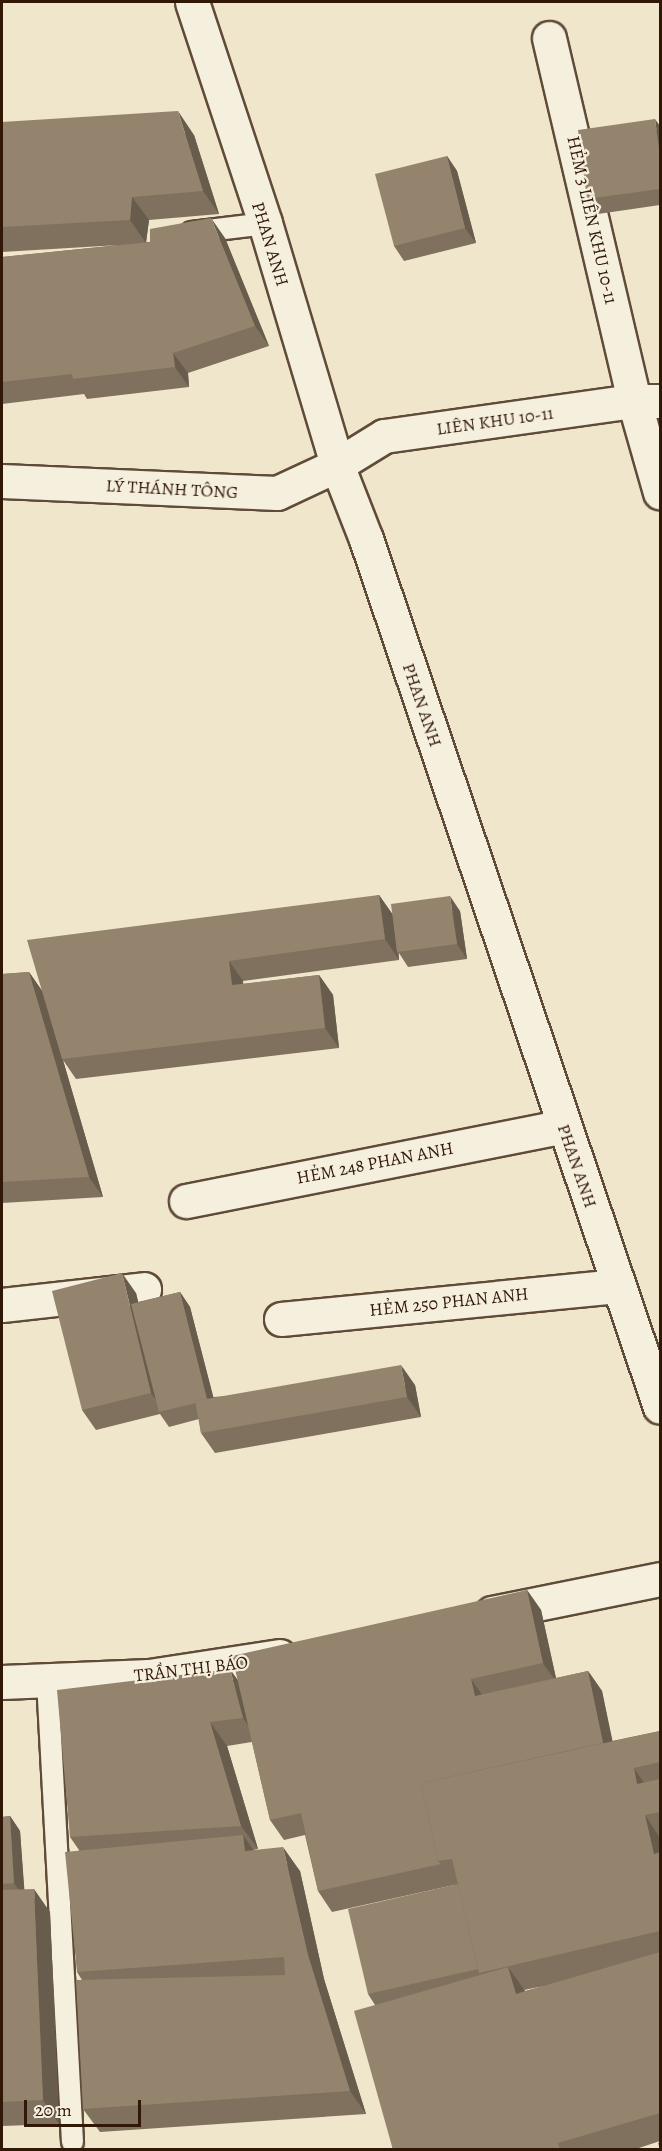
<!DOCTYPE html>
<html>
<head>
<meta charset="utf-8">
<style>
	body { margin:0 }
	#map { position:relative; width:662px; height:2151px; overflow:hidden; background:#efe6cc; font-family:Alegreya,serif }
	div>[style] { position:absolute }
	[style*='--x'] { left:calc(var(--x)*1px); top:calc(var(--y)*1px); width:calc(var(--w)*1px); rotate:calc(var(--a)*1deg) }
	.roads { filter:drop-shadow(2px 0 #604b38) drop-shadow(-2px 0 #604b38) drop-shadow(0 2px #604b38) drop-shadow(0 -2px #604b38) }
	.lane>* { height:21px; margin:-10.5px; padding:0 10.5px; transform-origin:10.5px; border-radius:10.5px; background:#f5efde }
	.street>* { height:33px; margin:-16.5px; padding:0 16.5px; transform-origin:16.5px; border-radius:16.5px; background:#f5efde }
	.secondary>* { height:33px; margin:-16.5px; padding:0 16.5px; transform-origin:16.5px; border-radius:16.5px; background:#f5efde }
	.wall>* { inset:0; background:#7f715e }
	.shaded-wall>* { inset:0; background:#685c4c }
	.building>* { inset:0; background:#94836d }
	span { translate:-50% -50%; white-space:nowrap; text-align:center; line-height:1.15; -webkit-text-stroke:4.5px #f5efde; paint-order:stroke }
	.street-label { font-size:18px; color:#311706 }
	.frame { position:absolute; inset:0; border:3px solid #311706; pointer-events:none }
	.scale { position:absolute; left:24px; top:2100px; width:117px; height:27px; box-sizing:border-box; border:3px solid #311706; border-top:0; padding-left:8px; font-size:18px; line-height:21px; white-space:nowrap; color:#311706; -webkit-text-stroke:4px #f5efde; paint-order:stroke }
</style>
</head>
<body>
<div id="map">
	<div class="roads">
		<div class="lane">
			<div style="--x:191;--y:232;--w:75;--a:-6.9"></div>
			<div style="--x:47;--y:1680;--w:462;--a:86.9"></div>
		</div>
		<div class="street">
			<div style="--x:549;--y:38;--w:373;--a:76.8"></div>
			<div style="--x:634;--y:401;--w:95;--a:74.1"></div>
			<div style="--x:2;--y:481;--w:275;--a:2.5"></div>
			<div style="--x:277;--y:493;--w:66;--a:-25"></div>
			<div style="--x:337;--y:465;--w:55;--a:-31.7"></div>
			<div style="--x:384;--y:436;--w:252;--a:-8"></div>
			<div style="--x:634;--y:401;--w:26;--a:0"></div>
			<div style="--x:186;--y:1201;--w:385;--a:-11.2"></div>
			<div style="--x:2;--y:1305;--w:143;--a:-6.4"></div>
			<div style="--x:281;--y:1319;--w:338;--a:-5.6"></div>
			<div style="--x:492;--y:1613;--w:171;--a:-11.4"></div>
			<div style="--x:2;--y:1682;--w:147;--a:-2.3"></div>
			<div style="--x:149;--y:1676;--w:132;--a:-8.7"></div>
		</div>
		<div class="secondary">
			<div style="--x:192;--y:2;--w:233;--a:71.7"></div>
			<div style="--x:265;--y:223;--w:252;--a:73.4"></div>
			<div style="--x:337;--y:465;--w:79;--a:68.6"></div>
			<div style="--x:366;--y:539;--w:916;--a:71.29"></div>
		</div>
	</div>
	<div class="wall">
		<div style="clip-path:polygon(2px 122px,194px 135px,219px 214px,149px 220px,146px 242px,225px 238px,269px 346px,188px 373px,189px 387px,87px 399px,84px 394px,2px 404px,2px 257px,119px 245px,2px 252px)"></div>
		<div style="clip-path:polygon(660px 126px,660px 205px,598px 214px,587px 199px)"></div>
		<div style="clip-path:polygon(447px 156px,457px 171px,476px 243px,404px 261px,394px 246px)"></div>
		<div style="clip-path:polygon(379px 895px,393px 915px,460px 911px,467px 959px,408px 967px,399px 953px,399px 960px,243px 981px,243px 984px,319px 975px,333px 995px,339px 1048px,76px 1079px,63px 1060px,103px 1197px,2px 1203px,2px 974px,29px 972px,42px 991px)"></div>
		<div style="clip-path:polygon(180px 1292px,190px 1307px,213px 1397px,415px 1385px,421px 1417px,215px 1453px,201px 1433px,199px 1419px,169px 1427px,160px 1414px,96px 1430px,82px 1410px,136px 1293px,138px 1302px)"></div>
		<div style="clip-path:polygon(evenodd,527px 1590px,541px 1610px,556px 1678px,588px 1671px,602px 1691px,612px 1741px,660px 1731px,660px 2141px,633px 2150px,393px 2150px,375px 2005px,368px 1994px,454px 1885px,332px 1912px,318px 1891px,305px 1835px,284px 1840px,270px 1820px,252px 1742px,227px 1746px,258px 1849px,253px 1850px,300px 1871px,324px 1979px,366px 2114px,100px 2132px,83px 2109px,82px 1980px,77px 1972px,79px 1850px,70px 1837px,238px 1681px,527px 1590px,544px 1986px,525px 1991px,524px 1990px,544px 1986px)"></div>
		<div style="clip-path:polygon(10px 1816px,20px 1831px,24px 1889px,50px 1912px,59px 2124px,2px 2126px,2px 1817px)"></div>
	</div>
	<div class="shaded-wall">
		<div style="clip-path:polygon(178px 111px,194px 135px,219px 214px,203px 191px)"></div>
		<div style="clip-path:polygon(655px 119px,660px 126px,660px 156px)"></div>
		<div style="clip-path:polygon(447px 156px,457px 171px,476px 243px,465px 228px)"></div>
		<div style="clip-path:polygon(132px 197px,149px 220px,146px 243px,130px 220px)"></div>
		<div style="clip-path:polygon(211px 218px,225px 238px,269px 346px,255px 326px)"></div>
		<div style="clip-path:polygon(173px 353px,188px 373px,189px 387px,175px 367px)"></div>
		<div style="clip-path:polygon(379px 895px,393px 915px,397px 952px,399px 960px,385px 939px)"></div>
		<div style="clip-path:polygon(450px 896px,460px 911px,467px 959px,457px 944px)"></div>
		<div style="clip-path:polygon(229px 961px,243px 981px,246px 1005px,232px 985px)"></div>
		<div style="clip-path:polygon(29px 972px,43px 992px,103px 1197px,89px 1177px)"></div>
		<div style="clip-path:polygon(319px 975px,333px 995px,339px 1048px,325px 1028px)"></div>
		<div style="clip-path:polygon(122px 1273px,136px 1293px,165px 1410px,164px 1411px,151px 1393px)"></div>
		<div style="clip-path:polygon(180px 1292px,190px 1307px,218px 1415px,207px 1400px)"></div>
		<div style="clip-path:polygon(401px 1365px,415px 1385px,421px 1417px,407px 1397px)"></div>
		<div style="clip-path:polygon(527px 1590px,541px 1610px,557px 1683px,543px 1663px)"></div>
		<div style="clip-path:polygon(230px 1669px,247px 1693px,259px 1741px,243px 1718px)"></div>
		<div style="clip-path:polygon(588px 1671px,602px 1691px,618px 1767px,604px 1747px)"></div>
		<div style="clip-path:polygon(471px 1679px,485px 1699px,475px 1696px)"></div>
		<div style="clip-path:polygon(210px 1722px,227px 1746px,258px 1849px,241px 1826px)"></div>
		<div style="clip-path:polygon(634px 1768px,650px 1792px,637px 1784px)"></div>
		<div style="clip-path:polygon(645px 1815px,660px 1838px,660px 1863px,654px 1854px)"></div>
		<div style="clip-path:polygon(10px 1816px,20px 1831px,25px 1898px,14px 1883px)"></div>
		<div style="clip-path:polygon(243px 1835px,259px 1858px,245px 1851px)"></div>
		<div style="clip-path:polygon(283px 1847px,300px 1871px,324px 1979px,366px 2114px,350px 2091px,308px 1955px)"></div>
		<div style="clip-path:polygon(34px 1889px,50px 1912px,59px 2124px,43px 2100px)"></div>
		<div style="clip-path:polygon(508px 1967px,525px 1991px,516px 1994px)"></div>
	</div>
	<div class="building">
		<div style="clip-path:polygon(178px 111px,203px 191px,132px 197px,130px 220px,2px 227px,2px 122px)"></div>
		<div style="clip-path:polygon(655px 119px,660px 156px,660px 189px,587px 199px,578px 130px)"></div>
		<div style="clip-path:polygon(447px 156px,465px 228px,394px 246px,375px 174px)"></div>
		<div style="clip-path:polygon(211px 218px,255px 326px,173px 353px,175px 367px,73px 379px,72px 374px,2px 382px,2px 257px,150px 242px,150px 229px)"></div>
		<div style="clip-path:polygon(379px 895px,385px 939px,229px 961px,232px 985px,319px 975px,325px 1028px,62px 1059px,27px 940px)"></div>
		<div style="clip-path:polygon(450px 896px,457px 944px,397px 952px,391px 904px)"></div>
		<div style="clip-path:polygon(29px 972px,89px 1177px,2px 1182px,2px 974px)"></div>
		<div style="clip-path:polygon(122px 1273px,151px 1393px,82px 1410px,52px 1291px)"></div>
		<div style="clip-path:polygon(180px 1292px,207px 1399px,195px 1401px,196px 1403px,159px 1412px,131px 1304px)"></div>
		<div style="clip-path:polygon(401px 1365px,407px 1397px,201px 1433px,195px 1401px)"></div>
		<div style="clip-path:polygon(527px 1590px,543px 1663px,471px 1679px,475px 1696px,588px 1671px,603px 1743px,421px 1783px,438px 1861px,441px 1864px,318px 1891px,301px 1813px,270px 1820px,232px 1656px)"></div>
		<div style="clip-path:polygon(230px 1669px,243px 1718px,210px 1722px,241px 1826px,70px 1837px,57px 1690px)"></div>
		<div style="clip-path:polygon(660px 1731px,660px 1762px,634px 1768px,637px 1784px,660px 1779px,660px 1812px,645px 1815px,654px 1854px,660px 1852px,660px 1931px,479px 1973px,452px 1859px,438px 1861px,421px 1783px)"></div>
		<div style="clip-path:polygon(10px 1816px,14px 1883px,2px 1884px,2px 1817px)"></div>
		<div style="clip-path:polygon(243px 1835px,245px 1851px,283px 1847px,308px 1955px,350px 2091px,83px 2109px,76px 1980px,285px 1975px,284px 1957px,77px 1972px,65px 1852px)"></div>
		<div style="clip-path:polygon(458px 1884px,478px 1969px,368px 1994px,348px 1909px)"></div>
		<div style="clip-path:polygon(34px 1889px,43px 2100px,2px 2102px,2px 1890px)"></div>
		<div style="clip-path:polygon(660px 1952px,660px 2113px,558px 2143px,560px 2150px,393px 2150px,354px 2011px,508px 1967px,516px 1994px)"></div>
		<div style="clip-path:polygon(660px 2142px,660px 2150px,658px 2143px)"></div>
	</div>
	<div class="street-label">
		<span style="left:592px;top:220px;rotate:77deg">HẺM 3 LIÊN KHU 10-11</span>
		<span style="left:270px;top:244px;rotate:73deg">PHAN ANH</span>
		<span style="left:495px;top:421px;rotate:-8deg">LIÊN KHU 10-11</span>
		<span style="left:172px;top:489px;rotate:3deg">LÝ THÁNH TÔNG</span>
		<span style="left:422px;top:705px;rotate:71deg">PHAN ANH</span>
		<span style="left:375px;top:1163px;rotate:-11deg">HẺM 248 PHAN ANH</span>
		<span style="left:577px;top:1166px;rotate:71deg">PHAN ANH</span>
		<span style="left:449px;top:1302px;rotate:-6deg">HẺM 250 PHAN ANH</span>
		<span style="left:191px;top:1669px;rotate:-7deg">TRẦN THỊ BÁO</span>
	</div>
	<div class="frame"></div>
	<div class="scale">20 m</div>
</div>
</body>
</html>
